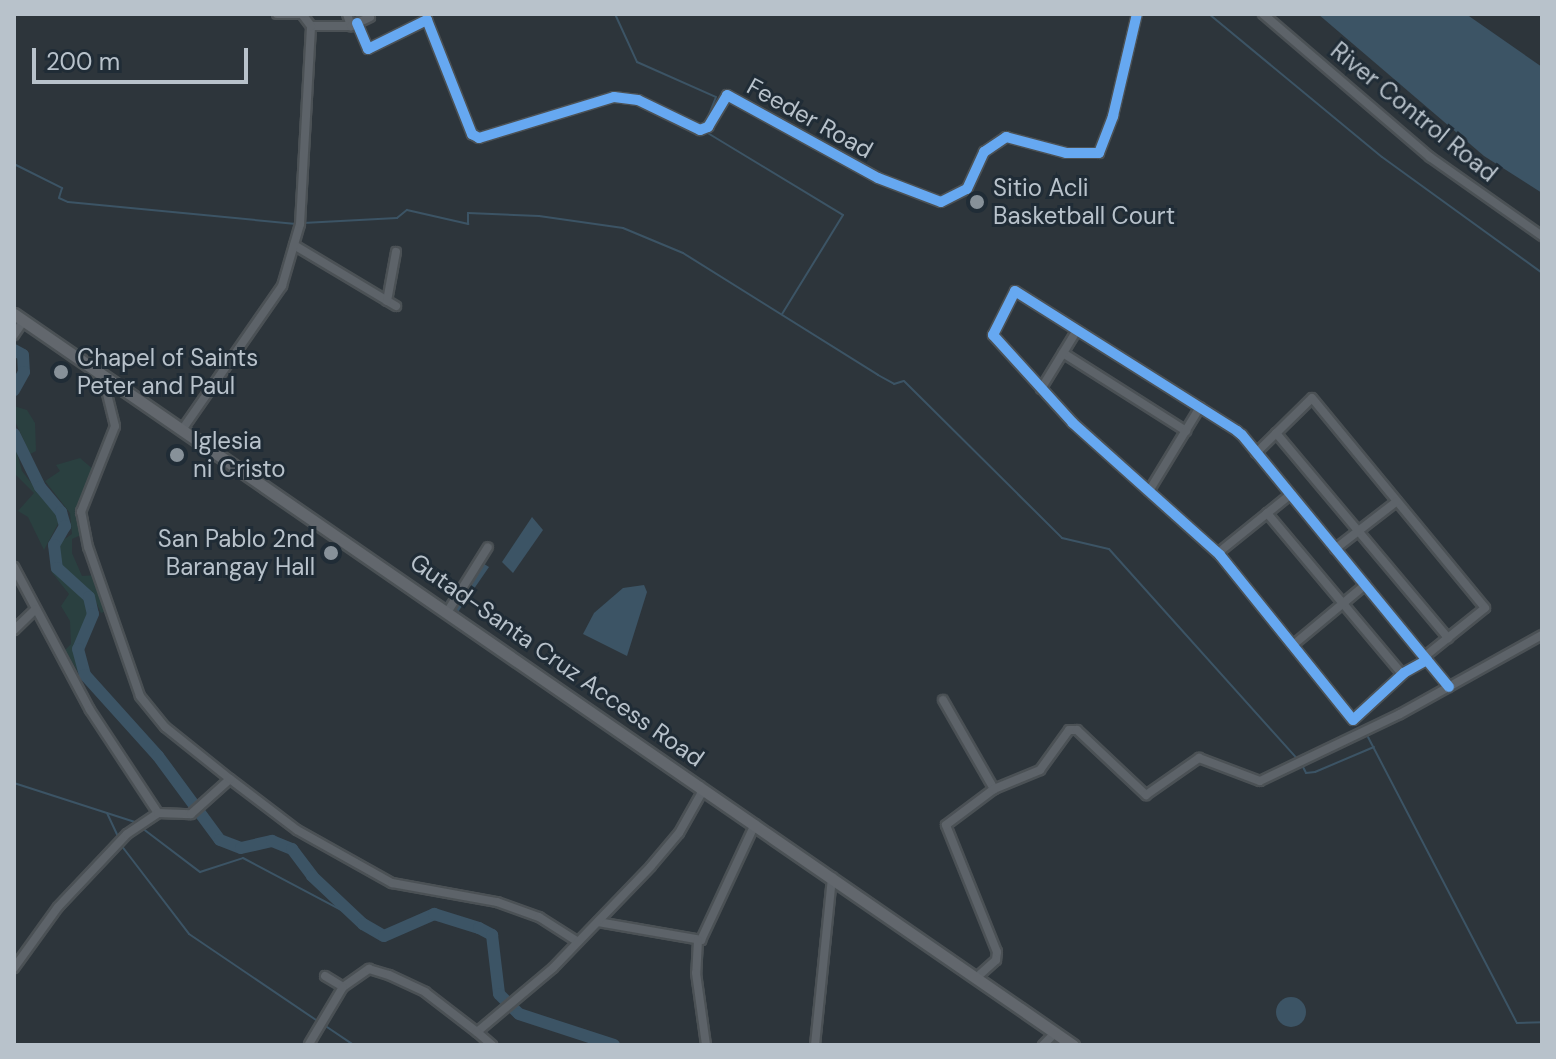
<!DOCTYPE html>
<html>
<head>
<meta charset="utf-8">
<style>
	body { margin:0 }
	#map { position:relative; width:1556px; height:1059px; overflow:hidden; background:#2d353b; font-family:"DM Sans",sans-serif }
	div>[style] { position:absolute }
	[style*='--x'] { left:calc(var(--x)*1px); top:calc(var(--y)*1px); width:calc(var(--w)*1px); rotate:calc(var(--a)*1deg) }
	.green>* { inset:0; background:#2a4040 }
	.water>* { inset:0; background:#3c5465 }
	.round { border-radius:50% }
	.stream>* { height:2px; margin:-1px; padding:0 1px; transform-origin:1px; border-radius:1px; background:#3c5465 }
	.river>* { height:12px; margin:-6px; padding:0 6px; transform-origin:6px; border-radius:6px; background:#3c5465 }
	.roads { filter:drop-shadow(2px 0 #4b5155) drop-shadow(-2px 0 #4b5155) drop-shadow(0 2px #4b5155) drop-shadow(0 -2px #4b5155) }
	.street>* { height:8px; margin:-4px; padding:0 4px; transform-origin:4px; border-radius:4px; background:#5d6369 }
	.secondary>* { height:11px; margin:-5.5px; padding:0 5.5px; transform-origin:5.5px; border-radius:5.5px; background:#62676d }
	.cycleway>* { height:10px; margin:-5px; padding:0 5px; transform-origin:5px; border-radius:5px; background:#66a8f1 }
	.dots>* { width:22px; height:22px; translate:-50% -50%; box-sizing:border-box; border:4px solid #202c36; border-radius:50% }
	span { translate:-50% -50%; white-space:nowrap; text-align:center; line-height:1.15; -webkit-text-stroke:6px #202c36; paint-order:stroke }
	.street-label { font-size:24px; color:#b8c2cb }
	.poi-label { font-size:24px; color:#b8c2cb }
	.left { translate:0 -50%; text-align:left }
	.right { translate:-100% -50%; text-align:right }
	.frame { position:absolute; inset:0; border:16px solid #b8c2cb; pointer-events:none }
	.scale { position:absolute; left:32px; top:48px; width:216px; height:36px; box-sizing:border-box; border:4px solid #b8c2cb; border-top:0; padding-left:10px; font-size:24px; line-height:28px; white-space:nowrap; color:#b8c2cb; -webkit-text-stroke:6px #202c36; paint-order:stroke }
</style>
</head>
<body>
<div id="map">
	<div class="green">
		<div style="clip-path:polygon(14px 406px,27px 410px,35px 423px,36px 451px,30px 454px,15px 421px)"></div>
		<div style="clip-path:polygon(14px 443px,22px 471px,60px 520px,44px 550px,28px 517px,18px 511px,34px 493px,14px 473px)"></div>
		<div style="clip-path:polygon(80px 458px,95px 471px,85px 494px,83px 534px,72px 539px,72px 553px,82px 576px,96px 575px,107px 611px,101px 613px,93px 595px,60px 568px,56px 545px,72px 534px,70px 513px,45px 481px,60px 471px,56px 465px)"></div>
		<div style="clip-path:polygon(50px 570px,86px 599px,89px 615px,74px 652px,81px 677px,65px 650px,71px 644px,70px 621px,61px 606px,69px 594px)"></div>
	</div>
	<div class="water">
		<div style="clip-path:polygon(1318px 14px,1466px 14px,1542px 67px,1542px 193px,1484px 156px)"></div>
		<div style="clip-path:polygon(532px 517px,543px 530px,513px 573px,502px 562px)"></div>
		<div style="clip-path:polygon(476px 559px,489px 567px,458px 612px,445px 603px)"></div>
		<div style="clip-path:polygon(644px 585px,647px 592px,627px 656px,583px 634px,594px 613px,623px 588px)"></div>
		<div class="round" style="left:1276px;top:997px;width:30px;height:30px"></div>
	</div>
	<div class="stream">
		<div style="--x:615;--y:14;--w:53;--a:65.4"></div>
		<div style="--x:637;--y:62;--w:86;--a:23.9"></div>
		<div style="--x:716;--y:97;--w:27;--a:112"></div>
		<div style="--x:1209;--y:14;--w:224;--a:39.6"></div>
		<div style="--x:1382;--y:157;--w:198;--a:35.9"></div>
		<div style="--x:706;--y:132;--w:160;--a:31.2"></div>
		<div style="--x:843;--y:215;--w:116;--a:121.6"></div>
		<div style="--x:14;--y:164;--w:54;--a:26.6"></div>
		<div style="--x:62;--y:188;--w:10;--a:107"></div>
		<div style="--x:59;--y:198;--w:10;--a:24"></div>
		<div style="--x:68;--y:202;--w:229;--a:5.5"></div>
		<div style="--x:303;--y:223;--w:94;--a:-3"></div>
		<div style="--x:397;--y:218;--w:13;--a:-39"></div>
		<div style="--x:407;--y:210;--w:63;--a:12.9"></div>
		<div style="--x:468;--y:224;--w:11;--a:-90"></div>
		<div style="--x:468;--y:213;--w:71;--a:2.4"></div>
		<div style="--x:539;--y:216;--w:85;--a:8.1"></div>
		<div style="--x:623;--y:228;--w:65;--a:22.6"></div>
		<div style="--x:683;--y:253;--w:230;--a:32"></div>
		<div style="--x:878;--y:375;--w:18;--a:29"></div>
		<div style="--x:894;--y:384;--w:10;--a:-17"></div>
		<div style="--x:904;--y:381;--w:223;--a:44.8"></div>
		<div style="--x:1062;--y:538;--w:48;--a:13.2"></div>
		<div style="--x:1109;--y:549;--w:283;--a:48.1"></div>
		<div style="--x:1368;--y:737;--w:322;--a:62.5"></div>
		<div style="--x:1517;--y:1023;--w:25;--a:-2"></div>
		<div style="--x:1302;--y:765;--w:9;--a:63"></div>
		<div style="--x:1306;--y:773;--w:9;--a:-6"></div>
		<div style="--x:1315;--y:772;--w:64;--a:-23"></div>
		<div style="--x:14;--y:783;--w:127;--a:17.9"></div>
		<div style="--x:107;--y:813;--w:29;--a:65"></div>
		<div style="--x:142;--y:828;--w:73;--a:37.2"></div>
		<div style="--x:200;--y:872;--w:45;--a:-18"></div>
		<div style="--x:243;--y:858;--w:130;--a:27.9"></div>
		<div style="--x:121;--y:845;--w:112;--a:52.6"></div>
		<div style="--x:189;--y:934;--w:157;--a:34.1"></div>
		<div style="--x:324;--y:1025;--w:36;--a:34"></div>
	</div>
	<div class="river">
		<div style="--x:14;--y:350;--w:10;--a:29"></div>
		<div style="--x:23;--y:355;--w:17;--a:87"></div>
		<div style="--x:24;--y:372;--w:21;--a:119"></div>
		<div style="--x:14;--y:434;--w:59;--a:63.9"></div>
		<div style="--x:40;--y:487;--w:33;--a:50"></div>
		<div style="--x:61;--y:512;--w:15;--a:74"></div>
		<div style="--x:65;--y:526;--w:22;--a:120"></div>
		<div style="--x:54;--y:545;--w:23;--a:83"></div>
		<div style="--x:57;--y:568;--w:43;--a:42.2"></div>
		<div style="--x:89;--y:597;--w:17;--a:77"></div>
		<div style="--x:93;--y:614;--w:38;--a:113"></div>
		<div style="--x:78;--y:649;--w:27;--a:75"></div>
		<div style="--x:85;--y:675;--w:109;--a:48"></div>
		<div style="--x:158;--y:756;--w:104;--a:53.6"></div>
		<div style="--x:220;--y:840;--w:22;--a:21"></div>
		<div style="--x:241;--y:848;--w:32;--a:-13"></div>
		<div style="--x:272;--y:841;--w:22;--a:22"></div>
		<div style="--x:292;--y:849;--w:34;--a:53"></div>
		<div style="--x:312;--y:876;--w:70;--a:43.3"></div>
		<div style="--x:363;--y:924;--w:24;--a:30"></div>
		<div style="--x:384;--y:936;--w:55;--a:-23.7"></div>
		<div style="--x:434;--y:914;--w:47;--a:17.3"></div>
		<div style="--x:479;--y:928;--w:15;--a:28"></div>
		<div style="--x:492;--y:935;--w:59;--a:83.2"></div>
		<div style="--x:499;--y:994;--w:28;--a:45"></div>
		<div style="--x:519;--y:1014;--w:100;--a:18.1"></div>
	</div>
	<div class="roads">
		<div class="street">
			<div style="--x:347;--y:14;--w:13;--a:72"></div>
			<div style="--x:1263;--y:14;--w:220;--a:40.6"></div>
			<div style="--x:1430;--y:157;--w:137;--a:35.2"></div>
			<div style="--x:357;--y:23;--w:28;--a:67"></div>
			<div style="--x:368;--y:49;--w:66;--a:-26.2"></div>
			<div style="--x:427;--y:20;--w:123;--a:68.5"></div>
			<div style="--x:472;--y:134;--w:8;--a:30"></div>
			<div style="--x:479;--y:138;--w:141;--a:-16.9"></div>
			<div style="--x:614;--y:97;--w:24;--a:7"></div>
			<div style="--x:638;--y:100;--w:69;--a:25.8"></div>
			<div style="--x:700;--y:130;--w:9;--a:-21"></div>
			<div style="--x:708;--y:127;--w:37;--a:-59"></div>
			<div style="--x:727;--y:95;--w:172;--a:28.8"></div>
			<div style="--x:878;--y:178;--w:67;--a:20.9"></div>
			<div style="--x:941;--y:202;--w:29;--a:-27"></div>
			<div style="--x:967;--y:189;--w:41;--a:-65.3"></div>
			<div style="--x:984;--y:152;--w:27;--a:-34"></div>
			<div style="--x:1006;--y:137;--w:62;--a:14.9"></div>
			<div style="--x:1066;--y:153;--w:33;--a:0"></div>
			<div style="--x:1099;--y:153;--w:40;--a:-69"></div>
			<div style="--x:1113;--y:116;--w:105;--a:-76.8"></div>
			<div style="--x:311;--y:26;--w:40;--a:0"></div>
			<div style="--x:351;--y:26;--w:21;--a:-25"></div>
			<div style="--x:294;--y:245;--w:119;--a:30.9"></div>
			<div style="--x:387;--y:301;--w:50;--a:-79.6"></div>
			<div style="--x:14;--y:335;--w:18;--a:-56"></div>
			<div style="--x:1063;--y:353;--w:146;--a:32.4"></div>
			<div style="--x:1041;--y:389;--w:69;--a:-58.6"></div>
			<div style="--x:184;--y:427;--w:172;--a:-55.2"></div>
			<div style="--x:282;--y:286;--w:65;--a:-73.8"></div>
			<div style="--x:300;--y:224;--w:198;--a:-86.8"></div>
			<div style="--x:311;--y:26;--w:15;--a:-127"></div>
			<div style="--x:302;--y:14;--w:25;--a:180"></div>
			<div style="--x:1276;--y:433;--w:268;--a:50"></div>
			<div style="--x:1256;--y:453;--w:78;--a:-44.5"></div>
			<div style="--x:1312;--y:398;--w:272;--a:50.5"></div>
			<div style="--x:1485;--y:608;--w:78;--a:141.2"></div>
			<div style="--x:1149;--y:491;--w:98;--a:-58.7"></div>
			<div style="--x:1267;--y:513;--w:210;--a:50"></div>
			<div style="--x:1335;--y:549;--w:78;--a:-37.7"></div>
			<div style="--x:1218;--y:553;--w:92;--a:-38.9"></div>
			<div style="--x:14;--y:567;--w:162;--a:62"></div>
			<div style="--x:90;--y:710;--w:123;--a:56.6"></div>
			<div style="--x:448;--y:611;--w:75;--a:-58"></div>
			<div style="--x:14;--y:630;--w:30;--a:-44"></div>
			<div style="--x:1293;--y:645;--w:94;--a:-39.8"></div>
			<div style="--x:1427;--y:660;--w:26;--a:151"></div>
			<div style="--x:1404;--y:673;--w:69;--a:137.3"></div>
			<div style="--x:1353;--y:720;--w:212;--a:-128.9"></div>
			<div style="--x:1220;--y:555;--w:198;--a:-138.1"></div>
			<div style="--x:1073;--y:423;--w:119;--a:-132.3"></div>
			<div style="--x:993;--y:335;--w:49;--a:-63.4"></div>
			<div style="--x:1015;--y:291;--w:262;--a:32.2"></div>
			<div style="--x:1237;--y:431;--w:6;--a:39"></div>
			<div style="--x:1242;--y:435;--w:326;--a:50.6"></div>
			<div style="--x:943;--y:700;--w:103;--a:60.2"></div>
			<div style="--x:230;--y:779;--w:84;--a:37.3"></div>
			<div style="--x:297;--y:830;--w:109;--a:29.2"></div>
			<div style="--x:392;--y:883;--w:107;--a:10.3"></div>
			<div style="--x:497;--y:902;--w:45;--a:19.7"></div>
			<div style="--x:539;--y:917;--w:43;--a:32.6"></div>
			<div style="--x:598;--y:922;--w:105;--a:9.9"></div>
			<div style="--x:701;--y:940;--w:128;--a:-65"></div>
			<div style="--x:698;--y:940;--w:33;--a:93"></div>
			<div style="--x:696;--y:973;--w:73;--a:82.1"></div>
			<div style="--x:14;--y:968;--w:75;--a:-54.2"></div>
			<div style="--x:58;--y:907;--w:100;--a:-46.6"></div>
			<div style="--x:127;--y:834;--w:37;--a:-34"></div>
			<div style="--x:158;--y:813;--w:33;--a:2"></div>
			<div style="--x:191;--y:814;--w:52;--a:-41.9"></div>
			<div style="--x:230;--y:779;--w:83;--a:-141.3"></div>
			<div style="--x:165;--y:727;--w:40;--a:-129"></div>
			<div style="--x:140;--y:696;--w:158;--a:-109.2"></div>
			<div style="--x:88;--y:547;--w:36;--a:-101"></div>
			<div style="--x:81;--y:512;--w:92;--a:-68.4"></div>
			<div style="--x:115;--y:426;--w:54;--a:-104"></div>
			<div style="--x:325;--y:976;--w:21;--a:31"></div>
			<div style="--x:343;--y:987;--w:32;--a:-35"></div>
			<div style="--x:369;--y:969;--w:21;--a:17"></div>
			<div style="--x:389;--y:975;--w:40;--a:25"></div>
			<div style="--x:425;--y:992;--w:66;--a:37.6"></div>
			<div style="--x:477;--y:1032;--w:99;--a:-40.1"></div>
			<div style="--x:553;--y:968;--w:141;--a:-46.1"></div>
			<div style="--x:651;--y:866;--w:43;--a:-49.7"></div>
			<div style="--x:679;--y:833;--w:45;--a:-60.6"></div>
			<div style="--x:701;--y:794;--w:8;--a:-97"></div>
			<div style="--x:976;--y:978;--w:27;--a:-42"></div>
			<div style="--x:996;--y:960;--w:8;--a:-83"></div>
			<div style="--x:997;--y:952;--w:137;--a:-111.9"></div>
			<div style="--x:946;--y:825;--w:60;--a:-36.9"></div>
			<div style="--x:994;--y:789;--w:50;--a:-22.4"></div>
			<div style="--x:1040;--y:770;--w:49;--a:-54.1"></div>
			<div style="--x:1069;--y:730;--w:8;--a:0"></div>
			<div style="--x:1077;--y:730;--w:95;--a:43.3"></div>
			<div style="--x:1146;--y:795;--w:65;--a:-34.9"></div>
			<div style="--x:1199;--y:758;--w:65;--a:20.7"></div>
			<div style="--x:1260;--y:781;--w:155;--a:-25.6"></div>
			<div style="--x:1400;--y:714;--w:162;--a:-29.1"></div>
			<div style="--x:477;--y:1032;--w:20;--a:41"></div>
			<div style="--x:309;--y:1044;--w:66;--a:-59.2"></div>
			<div style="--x:815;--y:1045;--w:169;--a:-84.2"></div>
			<div style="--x:1043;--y:1045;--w:16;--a:-45"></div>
		</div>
		<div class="secondary">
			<div style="--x:14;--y:314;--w:1287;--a:34.62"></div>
		</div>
	</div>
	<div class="cycleway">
		<div style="--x:357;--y:23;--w:28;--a:67"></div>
		<div style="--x:368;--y:49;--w:66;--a:-26.2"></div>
		<div style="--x:427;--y:20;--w:123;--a:68.5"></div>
		<div style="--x:472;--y:134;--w:8;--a:30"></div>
		<div style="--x:479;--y:138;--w:141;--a:-16.9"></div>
		<div style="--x:614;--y:97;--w:24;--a:7"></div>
		<div style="--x:638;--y:100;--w:69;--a:25.8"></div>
		<div style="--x:700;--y:130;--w:9;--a:-21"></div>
		<div style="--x:708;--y:127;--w:37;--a:-59"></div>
		<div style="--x:727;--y:95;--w:172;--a:28.8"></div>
		<div style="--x:878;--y:178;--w:67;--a:20.9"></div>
		<div style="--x:941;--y:202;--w:29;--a:-27"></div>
		<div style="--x:967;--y:189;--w:41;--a:-65.3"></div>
		<div style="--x:984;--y:152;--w:27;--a:-34"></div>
		<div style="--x:1006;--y:137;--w:62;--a:14.9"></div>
		<div style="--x:1066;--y:153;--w:33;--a:0"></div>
		<div style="--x:1099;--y:153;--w:40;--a:-69"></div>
		<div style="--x:1113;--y:116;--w:105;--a:-76.8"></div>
		<div style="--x:1427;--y:660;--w:26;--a:151"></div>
		<div style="--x:1404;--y:673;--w:69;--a:137.3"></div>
		<div style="--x:1353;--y:720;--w:212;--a:-128.9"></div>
		<div style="--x:1220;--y:555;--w:198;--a:-138.1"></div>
		<div style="--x:1073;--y:423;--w:119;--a:-132.3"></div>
		<div style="--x:993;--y:335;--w:49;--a:-63.4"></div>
		<div style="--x:1015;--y:291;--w:262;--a:32.2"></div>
		<div style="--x:1237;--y:431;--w:6;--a:39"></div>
		<div style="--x:1242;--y:435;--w:326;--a:50.6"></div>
	</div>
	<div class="dots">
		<div style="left:977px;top:202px;background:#879199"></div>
		<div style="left:61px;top:372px;background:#879199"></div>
		<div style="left:177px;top:455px;background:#879199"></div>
		<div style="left:331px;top:553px;background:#879199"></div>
	</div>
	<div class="street-label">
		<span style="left:1414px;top:112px;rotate:39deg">River Control Road</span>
		<span style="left:810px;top:118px;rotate:29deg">Feeder Road</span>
		<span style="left:557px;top:660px;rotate:35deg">Gutad-Santa Cruz Access Road</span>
	</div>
	<div class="poi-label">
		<span class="left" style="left:993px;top:202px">Sitio Acli<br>Basketball Court</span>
		<span class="left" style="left:77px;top:372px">Chapel of Saints<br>Peter and Paul</span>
		<span class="left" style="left:193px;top:455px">Iglesia<br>ni Cristo</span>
		<span class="right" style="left:315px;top:553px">San Pablo 2nd<br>Barangay Hall</span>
	</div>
	<div class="frame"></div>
	<div class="scale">200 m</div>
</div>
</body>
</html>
